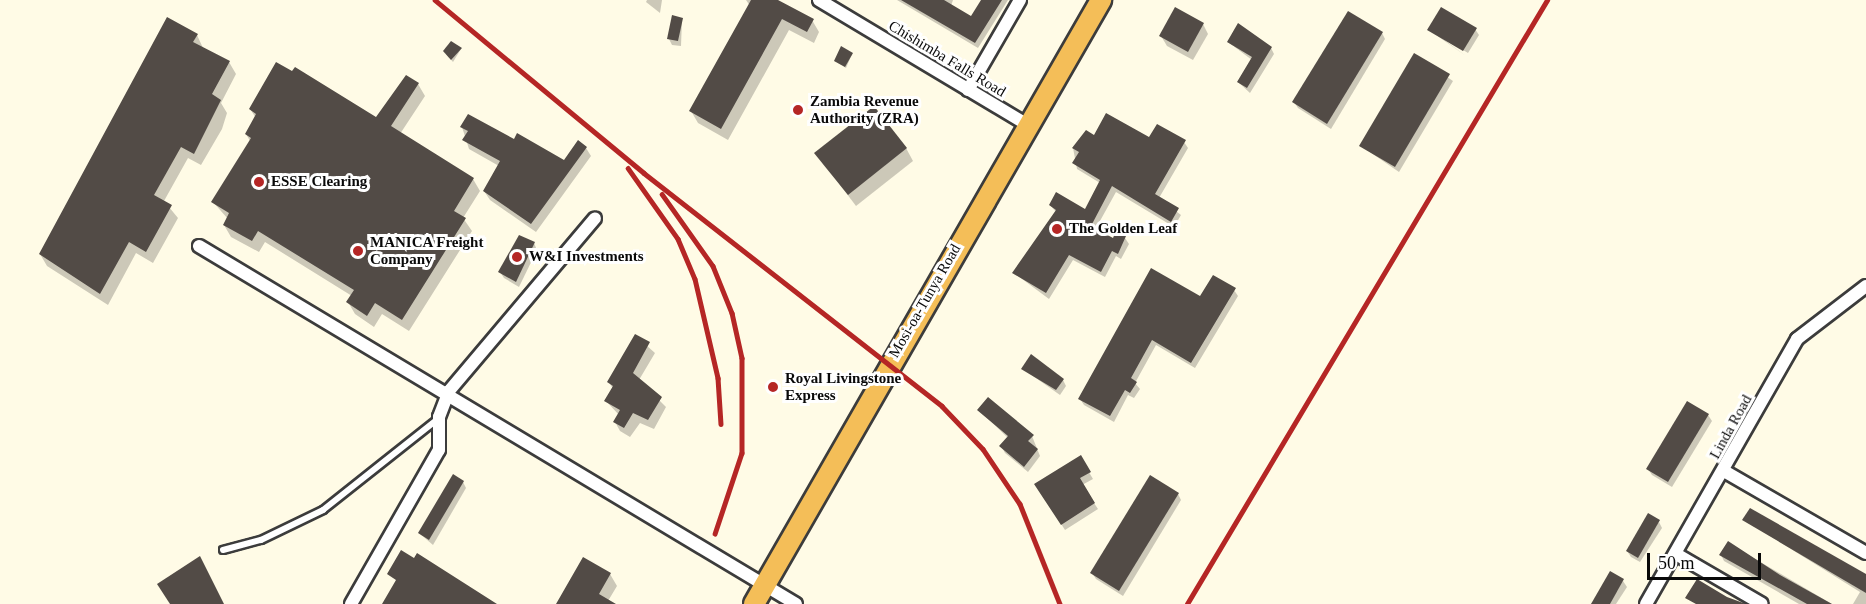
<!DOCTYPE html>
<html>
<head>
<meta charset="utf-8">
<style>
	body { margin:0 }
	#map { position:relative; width:1866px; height:604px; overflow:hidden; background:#fffbe6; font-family:"Times New Roman",serif }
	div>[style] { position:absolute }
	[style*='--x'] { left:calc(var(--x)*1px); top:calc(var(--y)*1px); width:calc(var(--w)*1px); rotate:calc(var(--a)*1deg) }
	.shadow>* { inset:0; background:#0003 }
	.building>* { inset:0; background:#524b46 }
	.roads { filter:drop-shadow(2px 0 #3c3c3c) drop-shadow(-2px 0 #3c3c3c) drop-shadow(0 2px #3c3c3c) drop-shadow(0 -2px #3c3c3c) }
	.service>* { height:6px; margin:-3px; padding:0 3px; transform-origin:3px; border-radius:3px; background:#fff }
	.minor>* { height:12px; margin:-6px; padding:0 6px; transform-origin:6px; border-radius:6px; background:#fff }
	.trunk>* { height:20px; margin:-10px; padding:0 10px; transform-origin:10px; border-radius:10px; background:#f4be58 }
	.rail>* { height:4.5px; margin:-2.25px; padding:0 2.25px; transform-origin:2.25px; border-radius:2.25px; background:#b52625 }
	.dots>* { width:16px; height:16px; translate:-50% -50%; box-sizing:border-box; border:3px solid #fff; border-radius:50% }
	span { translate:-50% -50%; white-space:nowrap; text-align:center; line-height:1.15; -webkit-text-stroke:6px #fff; paint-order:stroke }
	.street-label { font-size:15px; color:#090909 }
	.poi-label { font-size:15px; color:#090909; font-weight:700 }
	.left { translate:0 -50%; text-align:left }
	.scale { position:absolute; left:1647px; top:553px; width:114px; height:27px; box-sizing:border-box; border:3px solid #090909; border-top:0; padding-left:8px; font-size:18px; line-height:21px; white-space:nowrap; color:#090909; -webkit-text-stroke:4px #fff; paint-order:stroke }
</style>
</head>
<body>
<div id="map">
	<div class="shadow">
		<div style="clip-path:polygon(662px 0,660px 13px,646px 2px,647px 0)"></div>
		<div style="clip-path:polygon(746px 0,774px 0,812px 20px,819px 32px,814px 43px,789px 30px,728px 140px,698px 123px,691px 111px,750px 6px)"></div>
		<div style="clip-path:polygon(953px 0,951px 6px,972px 18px,983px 0,1008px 0,978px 48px,897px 0)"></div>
		<div style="clip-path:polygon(682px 19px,681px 46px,672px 45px,669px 39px)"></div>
		<div style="clip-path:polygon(1203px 24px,1208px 34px,1193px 60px,1167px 46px,1161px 36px)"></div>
		<div style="clip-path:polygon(1475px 29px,1479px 35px,1468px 53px,1432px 31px,1466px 56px,1429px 30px)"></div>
		<div style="clip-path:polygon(1382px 33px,1385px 39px,1331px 129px,1298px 108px,1294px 102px)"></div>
		<div style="clip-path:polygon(197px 35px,203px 48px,229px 62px,236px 74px,221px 103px,227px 113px,222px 129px,201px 165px,188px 158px,164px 201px,178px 218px,153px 263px,136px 253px,108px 305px,47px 266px,40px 254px)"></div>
		<div style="clip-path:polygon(1228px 42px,1271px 48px,1274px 54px,1250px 93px,1238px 82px,1252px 60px)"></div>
		<div style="clip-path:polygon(461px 49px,453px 62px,446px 54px)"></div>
		<div style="clip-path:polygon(852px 54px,846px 68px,835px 61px)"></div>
		<div style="clip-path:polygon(1415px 55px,1453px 81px,1399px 172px,1361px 146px)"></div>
		<div style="clip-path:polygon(418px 84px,425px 96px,400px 134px,473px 179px,480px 191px,463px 218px,472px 231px,409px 331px,382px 314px,374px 327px,355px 314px,348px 302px,352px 296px,265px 242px,259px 252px,231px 237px,224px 225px,228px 219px,213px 202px,250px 141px,246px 134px,256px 118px,250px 109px,377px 119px)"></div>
		<div style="clip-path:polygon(462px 127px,564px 162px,586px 148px,591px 156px,536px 232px,490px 200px,484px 191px,499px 166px,469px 149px)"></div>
		<div style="clip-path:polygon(1094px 137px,1184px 142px,1188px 148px,1159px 198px,1181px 215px,1174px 227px,1116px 192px,1095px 230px,1113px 240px,1117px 233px,1125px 238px,1129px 244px,1121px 259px,1116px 256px,1105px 277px,1073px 260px,1049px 299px,1014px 273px,1056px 212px,1050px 205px,1085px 211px,1100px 183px,1077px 169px,1073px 148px)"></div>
		<div style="clip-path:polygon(906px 148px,913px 161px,856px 206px,816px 153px)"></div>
		<div style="clip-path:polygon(534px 243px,537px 250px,519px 287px,504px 278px,500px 272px)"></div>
		<div style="clip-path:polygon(1234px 290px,1238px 296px,1195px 368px,1156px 345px,1135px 383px,1140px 389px,1134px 398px,1128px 395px,1114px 422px,1084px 405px,1080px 399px,1201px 298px)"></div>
		<div style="clip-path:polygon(636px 336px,655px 353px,639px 380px,666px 407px,654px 429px,640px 423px,630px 437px,620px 431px,615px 422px,619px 415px,606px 401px,613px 389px,609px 382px)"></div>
		<div style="clip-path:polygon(1023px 369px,1063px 380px,1066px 386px,1060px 395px)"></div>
		<div style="clip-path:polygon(979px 410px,1032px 436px,1040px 456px,1028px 472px,1005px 453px,1001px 446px,1008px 438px)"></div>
		<div style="clip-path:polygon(1708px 415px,1712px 421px,1672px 487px,1652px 475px,1648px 469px)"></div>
		<div style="clip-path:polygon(1080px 457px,1093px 479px,1082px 485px,1098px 509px,1065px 530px,1040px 491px)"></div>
		<div style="clip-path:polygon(463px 482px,466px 488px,433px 545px,419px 533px)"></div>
		<div style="clip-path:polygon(1178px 494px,1181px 500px,1123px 596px,1096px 579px,1092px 573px)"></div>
		<div style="clip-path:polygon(1744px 520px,1866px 577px,1866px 604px,1853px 604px,1860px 592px)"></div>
		<div style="clip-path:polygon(1659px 522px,1662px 528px,1640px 562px,1631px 557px,1627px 551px)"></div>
		<div style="clip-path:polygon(1728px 543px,1832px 604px,1799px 604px,1724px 561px,1721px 555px)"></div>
		<div style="clip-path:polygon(200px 558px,222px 604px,171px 604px)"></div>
		<div style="clip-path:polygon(610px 574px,617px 586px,608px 601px,613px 604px,558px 604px)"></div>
		<div style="clip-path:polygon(1623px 581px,1627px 587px,1616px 604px,1591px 604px)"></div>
	</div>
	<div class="building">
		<div style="clip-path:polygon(751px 0,778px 0,814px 19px,807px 32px,782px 19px,721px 129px,689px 111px)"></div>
		<div style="clip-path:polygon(901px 0,944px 0,971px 16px,981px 0,1002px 0,975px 43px)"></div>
		<div style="clip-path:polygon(1175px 7px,1204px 23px,1188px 52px,1159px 36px)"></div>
		<div style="clip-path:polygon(1441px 7px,1477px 28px,1463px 51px,1427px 30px)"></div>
		<div style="clip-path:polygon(1348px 11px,1383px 32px,1327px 124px,1292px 102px)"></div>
		<div style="clip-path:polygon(672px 15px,683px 18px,678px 41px,667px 39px)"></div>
		<div style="clip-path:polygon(167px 17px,198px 34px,193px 42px,230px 61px,212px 94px,221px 100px,194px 154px,181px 147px,154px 195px,172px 205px,146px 252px,129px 242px,100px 294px,39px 254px)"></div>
		<div style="clip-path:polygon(1238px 23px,1272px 47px,1247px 88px,1237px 82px,1252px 57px,1227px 42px)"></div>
		<div style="clip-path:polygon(451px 41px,462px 48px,451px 60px,443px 51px)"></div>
		<div style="clip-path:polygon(841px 46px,853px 53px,845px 67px,834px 61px)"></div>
		<div style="clip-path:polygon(1414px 53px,1450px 74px,1395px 167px,1359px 146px)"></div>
		<div style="clip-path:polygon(276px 62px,292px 71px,295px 67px,376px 117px,406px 75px,419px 83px,391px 126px,474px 178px,454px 211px,466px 218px,402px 320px,375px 303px,367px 316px,346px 302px,354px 290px,258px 231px,252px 241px,223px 225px,229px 213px,211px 202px,251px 138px,245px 134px,256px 114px,249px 109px)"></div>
		<div style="clip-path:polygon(874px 106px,907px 148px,848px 195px,814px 153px)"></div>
		<div style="clip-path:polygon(1106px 113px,1149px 137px,1157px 124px,1186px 140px,1155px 194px,1179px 208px,1171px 222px,1112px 186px,1091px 226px,1113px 238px,1116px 231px,1126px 236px,1118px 254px,1112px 251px,1101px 272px,1069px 255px,1046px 293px,1012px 273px,1056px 210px,1049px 205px,1056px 192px,1085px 209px,1100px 180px,1072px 163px,1079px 152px,1072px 148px,1086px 130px,1094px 135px)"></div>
		<div style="clip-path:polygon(468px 114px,514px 139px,517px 133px,564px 160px,578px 140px,587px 147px,531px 224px,483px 191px,500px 161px,462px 140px,468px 131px,460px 127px)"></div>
		<div style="clip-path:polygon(519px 235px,535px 242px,516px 282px,498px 272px)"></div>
		<div style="clip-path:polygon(1151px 268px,1200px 296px,1213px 275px,1236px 288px,1191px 363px,1152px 340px,1131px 378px,1137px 382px,1130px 393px,1125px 390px,1110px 416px,1078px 399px)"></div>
		<div style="clip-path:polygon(635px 334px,650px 342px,633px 373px,662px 397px,648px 420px,633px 413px,624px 428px,613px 422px,620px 410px,604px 401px,613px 386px,607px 382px)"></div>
		<div style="clip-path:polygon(1031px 354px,1064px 379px,1056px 390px,1021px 369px)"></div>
		<div style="clip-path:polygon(988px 397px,1034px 435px,1028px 441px,1038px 449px,1024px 467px,999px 446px,1008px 436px,977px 410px)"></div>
		<div style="clip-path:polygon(1687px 401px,1709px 414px,1668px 482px,1646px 469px)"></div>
		<div style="clip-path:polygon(1081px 455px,1091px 472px,1080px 478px,1095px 503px,1061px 525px,1034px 484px)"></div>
		<div style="clip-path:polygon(453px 474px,464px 481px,429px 540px,418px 533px)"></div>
		<div style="clip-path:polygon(1150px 475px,1179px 493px,1119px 591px,1090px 573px)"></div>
		<div style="clip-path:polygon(1750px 508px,1866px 574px,1866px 593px,1742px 520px)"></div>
		<div style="clip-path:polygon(1648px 513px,1660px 520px,1638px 558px,1626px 551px)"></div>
		<div style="clip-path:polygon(1728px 541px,1780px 575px,1832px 604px,1807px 604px,1719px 555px)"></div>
		<div style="clip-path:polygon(401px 550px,414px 558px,417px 553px,497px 604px,382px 604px,396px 580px,387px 574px)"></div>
		<div style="clip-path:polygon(200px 556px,224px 604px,170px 604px,157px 584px)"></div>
		<div style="clip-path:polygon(583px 557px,611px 573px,599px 594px,616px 604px,556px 604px)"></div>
		<div style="clip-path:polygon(1610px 571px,1624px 579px,1610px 604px,1591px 604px)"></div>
		<div style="clip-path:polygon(1697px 579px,1727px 597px,1746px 604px,1696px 604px,1685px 598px)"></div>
	</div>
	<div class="roads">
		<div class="service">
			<div style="--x:223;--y:550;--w:39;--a:-15"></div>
			<div style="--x:261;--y:540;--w:69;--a:-25.8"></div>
			<div style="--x:323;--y:510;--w:148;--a:-38.4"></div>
		</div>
		<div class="minor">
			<div style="--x:819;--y:0;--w:244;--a:30.9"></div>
			<div style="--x:968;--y:90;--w:104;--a:-60"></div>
			<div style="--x:199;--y:246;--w:696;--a:30.95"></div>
			<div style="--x:1724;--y:471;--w:164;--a:30"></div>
			<div style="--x:1676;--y:554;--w:99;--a:30.2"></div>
			<div style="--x:351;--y:604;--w:177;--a:-60.3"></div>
			<div style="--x:439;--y:450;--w:33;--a:-90"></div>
			<div style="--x:439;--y:417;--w:28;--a:-69"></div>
			<div style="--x:449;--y:391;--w:226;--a:-49.8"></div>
			<div style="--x:1646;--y:604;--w:305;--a:-60.3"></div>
			<div style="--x:1797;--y:339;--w:87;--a:-37.5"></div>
		</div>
		<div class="trunk">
			<div style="--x:754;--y:604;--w:697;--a:-60.12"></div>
		</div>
	</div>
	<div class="rail">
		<div style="--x:435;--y:0;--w:271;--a:39.6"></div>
		<div style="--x:644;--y:173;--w:378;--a:38"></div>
		<div style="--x:942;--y:406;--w:59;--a:46.4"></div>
		<div style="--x:983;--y:449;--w:66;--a:56.1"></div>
		<div style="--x:1020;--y:504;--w:108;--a:68.2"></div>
		<div style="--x:628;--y:168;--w:87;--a:54.8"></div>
		<div style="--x:678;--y:239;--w:43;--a:67"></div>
		<div style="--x:695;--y:279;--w:102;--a:76.9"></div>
		<div style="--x:718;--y:378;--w:46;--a:86.3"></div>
		<div style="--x:662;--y:194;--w:88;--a:54.7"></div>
		<div style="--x:713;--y:266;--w:51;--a:68"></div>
		<div style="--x:732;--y:313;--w:46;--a:77.5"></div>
		<div style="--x:742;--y:358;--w:95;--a:90"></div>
		<div style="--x:742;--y:453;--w:85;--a:108.4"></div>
		<div style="--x:1187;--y:604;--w:703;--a:-59.2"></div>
	</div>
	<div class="dots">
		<div style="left:798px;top:110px;background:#b52625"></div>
		<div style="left:259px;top:182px;background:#b52625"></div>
		<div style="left:1057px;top:229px;background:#b52625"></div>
		<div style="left:358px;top:251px;background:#b52625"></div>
		<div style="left:517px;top:257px;background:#b52625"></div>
		<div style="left:773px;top:387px;background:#b52625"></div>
	</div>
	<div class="street-label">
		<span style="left:947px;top:59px;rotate:31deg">Chishimba Falls Road</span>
		<span style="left:925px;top:301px;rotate:-60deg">Mosi-oa-Tunya Road</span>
		<span style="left:1731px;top:427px;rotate:-61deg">Linda Road</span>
	</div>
	<div class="poi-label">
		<span class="left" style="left:810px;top:110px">Zambia Revenue<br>Authority (ZRA)</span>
		<span class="left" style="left:271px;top:182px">ESSE Clearing</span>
		<span class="left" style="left:1069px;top:229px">The Golden Leaf</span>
		<span class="left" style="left:370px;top:251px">MANICA Freight<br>Company</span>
		<span class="left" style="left:529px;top:257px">W&amp;I Investments</span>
		<span class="left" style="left:785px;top:387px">Royal Livingstone<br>Express</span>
	</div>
	<div class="scale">50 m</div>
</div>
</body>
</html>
